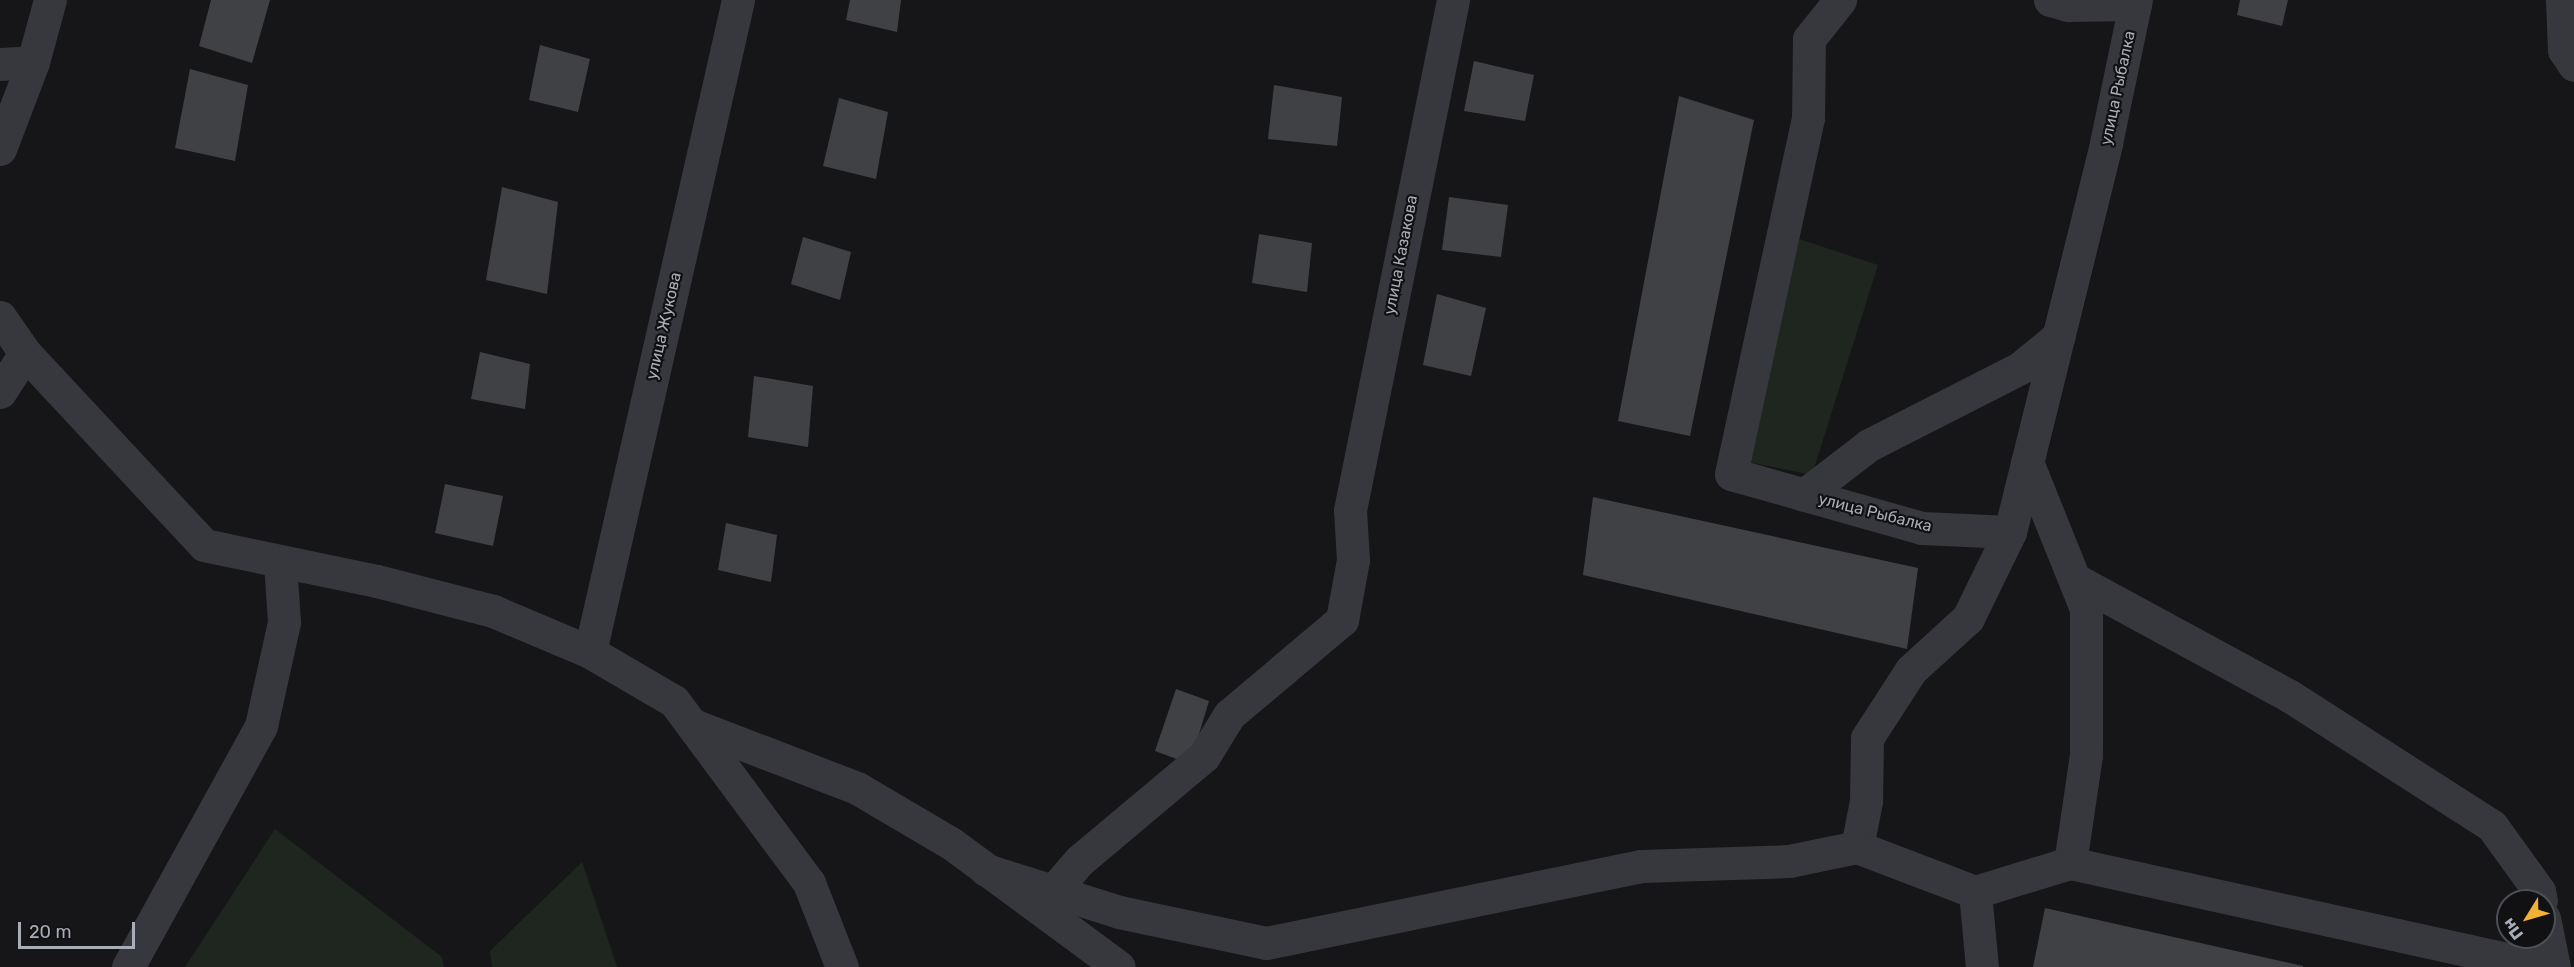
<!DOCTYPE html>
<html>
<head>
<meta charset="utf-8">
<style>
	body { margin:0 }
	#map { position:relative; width:2574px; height:967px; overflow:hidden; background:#161618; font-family:Rubik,sans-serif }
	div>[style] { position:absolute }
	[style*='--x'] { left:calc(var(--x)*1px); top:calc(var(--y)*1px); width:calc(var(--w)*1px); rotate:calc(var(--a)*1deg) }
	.green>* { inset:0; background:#1e261f }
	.building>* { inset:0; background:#404145 }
	.minor>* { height:33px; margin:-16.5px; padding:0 16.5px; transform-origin:16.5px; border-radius:16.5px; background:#37383d }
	span { translate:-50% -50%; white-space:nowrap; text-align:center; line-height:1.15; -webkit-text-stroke:4.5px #111113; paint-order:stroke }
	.street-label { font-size:16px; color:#a8adb8 }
	.north { position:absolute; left:2496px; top:889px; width:60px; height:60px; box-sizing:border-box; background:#111113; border:2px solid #4d4f55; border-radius:50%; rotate:233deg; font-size:16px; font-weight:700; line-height:24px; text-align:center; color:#a8adb8 }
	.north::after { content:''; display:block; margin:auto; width:21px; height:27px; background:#f2b134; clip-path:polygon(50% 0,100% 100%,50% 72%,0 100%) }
	.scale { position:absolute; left:18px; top:922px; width:117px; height:27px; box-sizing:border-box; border:3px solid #a8adb8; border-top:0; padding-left:8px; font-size:18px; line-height:21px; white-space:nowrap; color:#a8adb8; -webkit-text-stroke:4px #111113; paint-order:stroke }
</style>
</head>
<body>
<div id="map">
	<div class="green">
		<div style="clip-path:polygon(1790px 236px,1878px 265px,1812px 475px,1744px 461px)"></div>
		<div style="clip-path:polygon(275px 829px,442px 957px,444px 967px,185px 967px)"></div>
		<div style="clip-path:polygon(582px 862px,617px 967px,492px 967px,490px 951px)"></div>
	</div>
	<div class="building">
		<div style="clip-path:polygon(211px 0,270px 0,252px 63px,199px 46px)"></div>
		<div style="clip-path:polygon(850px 0,901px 0,897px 32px,846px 20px)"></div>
		<div style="clip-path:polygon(2240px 0,2288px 0,2282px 26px,2237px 15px)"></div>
		<div style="clip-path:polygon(540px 45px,590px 59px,578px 112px,529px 100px)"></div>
		<div style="clip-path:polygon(1474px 61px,1534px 75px,1525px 121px,1464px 111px)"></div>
		<div style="clip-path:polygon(190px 69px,248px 85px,235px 161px,175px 148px)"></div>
		<div style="clip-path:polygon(1274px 85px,1342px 97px,1337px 146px,1268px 139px)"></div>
		<div style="clip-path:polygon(1679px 96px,1754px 120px,1690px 436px,1618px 421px)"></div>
		<div style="clip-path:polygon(839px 98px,888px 112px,876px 179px,823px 166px)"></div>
		<div style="clip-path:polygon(502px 187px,558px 202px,547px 294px,486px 280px)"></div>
		<div style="clip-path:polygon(1449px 197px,1508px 205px,1501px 257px,1442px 250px)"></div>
		<div style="clip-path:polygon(1259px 234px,1312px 243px,1307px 292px,1252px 283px)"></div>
		<div style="clip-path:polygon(803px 237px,851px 252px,840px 300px,791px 284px)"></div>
		<div style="clip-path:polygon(1437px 294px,1486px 308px,1471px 376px,1423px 365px)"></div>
		<div style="clip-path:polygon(480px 352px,530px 364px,525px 409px,471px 399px)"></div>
		<div style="clip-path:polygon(754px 376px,813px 386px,808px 447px,748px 437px)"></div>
		<div style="clip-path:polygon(445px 484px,503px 496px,493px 546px,435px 533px)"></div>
		<div style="clip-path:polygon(1593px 497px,1918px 568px,1907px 649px,1583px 575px)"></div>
		<div style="clip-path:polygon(726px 523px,777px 535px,771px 582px,718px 570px)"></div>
		<div style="clip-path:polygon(1176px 689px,1209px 701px,1190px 764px,1155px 751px)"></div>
		<div style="clip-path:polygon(2045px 908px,2303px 966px,2303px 967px,2033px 967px)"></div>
	</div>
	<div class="minor">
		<div style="--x:1840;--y:0;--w:50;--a:128.5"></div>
		<div style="--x:1809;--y:39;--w:79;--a:90.7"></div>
		<div style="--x:1808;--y:118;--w:364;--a:102.2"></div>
		<div style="--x:1731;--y:474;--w:198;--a:15.8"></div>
		<div style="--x:1922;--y:528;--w:88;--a:2.6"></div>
		<div style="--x:2010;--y:532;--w:401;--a:-76.1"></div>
		<div style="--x:2106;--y:143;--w:146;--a:-78.2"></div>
		<div style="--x:2050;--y:0;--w:19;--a:16"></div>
		<div style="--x:2068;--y:5;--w:67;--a:-0.9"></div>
		<div style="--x:2562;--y:0;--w:50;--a:87.7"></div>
		<div style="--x:2564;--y:50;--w:18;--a:56"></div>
		<div style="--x:0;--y:64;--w:33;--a:-3"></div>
		<div style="--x:0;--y:149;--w:93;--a:-69.2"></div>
		<div style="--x:33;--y:62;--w:64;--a:-74.7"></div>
		<div style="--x:0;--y:317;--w:44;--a:55.2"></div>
		<div style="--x:25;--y:353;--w:262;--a:47"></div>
		<div style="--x:204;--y:545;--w:177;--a:11.8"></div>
		<div style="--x:377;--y:581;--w:120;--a:14.5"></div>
		<div style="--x:493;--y:611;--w:105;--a:22.9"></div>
		<div style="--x:590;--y:652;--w:97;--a:30.3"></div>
		<div style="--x:674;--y:701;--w:227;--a:53.4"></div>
		<div style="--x:809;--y:883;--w:90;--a:68.6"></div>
		<div style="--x:0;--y:392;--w:46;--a:-57.3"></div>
		<div style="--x:2027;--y:462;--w:158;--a:68.1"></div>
		<div style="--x:2086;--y:609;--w:146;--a:90"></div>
		<div style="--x:2086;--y:755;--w:109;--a:98.4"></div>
		<div style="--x:1804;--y:495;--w:82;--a:-37.6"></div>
		<div style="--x:1869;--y:445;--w:169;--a:-27"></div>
		<div style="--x:2020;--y:368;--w:50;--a:-39.4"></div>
		<div style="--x:2010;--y:532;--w:96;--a:116"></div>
		<div style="--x:1968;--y:618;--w:77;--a:137.6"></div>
		<div style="--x:1911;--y:670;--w:81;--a:122.9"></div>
		<div style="--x:1867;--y:738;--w:63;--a:90.9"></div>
		<div style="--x:1866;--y:801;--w:47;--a:101.1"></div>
		<div style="--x:1857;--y:847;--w:126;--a:20.9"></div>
		<div style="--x:1975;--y:892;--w:99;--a:-17"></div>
		<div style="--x:2070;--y:863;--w:484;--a:12.4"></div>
		<div style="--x:2076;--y:580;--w:241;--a:28.5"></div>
		<div style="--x:2288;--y:695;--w:242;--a:32.7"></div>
		<div style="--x:2492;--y:826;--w:80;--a:54.1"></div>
		<div style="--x:2539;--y:891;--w:10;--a:79"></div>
		<div style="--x:590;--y:652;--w:669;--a:-77.21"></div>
		<div style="--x:693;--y:725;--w:176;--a:21"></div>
		<div style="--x:857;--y:788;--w:110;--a:30.5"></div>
		<div style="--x:952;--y:844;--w:207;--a:36.4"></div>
		<div style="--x:986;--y:870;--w:139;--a:17.5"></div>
		<div style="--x:1119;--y:912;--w:150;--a:11.9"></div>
		<div style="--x:1266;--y:943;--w:383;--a:-11.6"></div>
		<div style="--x:1641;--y:866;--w:148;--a:-1.9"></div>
		<div style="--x:1789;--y:861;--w:69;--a:-11.6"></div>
		<div style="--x:1053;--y:891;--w:40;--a:-49"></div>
		<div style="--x:1079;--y:861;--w:163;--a:-40"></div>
		<div style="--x:1204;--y:756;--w:48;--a:-58.6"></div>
		<div style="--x:1229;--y:715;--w:148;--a:-40.1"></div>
		<div style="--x:1342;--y:620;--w:61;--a:-79.6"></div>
		<div style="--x:1353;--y:560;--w:50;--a:-93.4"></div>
		<div style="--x:1350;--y:510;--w:520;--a:-78.58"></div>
		<div style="--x:1975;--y:892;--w:75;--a:84.7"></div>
		<div style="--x:2544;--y:918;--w:50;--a:78.5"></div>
		<div style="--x:128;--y:967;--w:275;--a:-61.1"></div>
		<div style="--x:261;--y:726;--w:107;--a:-77.5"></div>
		<div style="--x:284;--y:622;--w:61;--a:-93.8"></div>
	</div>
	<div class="street-label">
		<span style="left:2118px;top:88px;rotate:-78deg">улица Рыбалка</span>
		<span style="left:1401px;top:255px;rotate:-79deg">улица Казакова</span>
		<span style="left:664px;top:326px;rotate:-77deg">улица Жукова</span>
		<span style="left:1875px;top:513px;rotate:14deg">улица Рыбалка</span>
	</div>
	<div class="north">Пн</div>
	<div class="scale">20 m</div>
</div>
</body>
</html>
